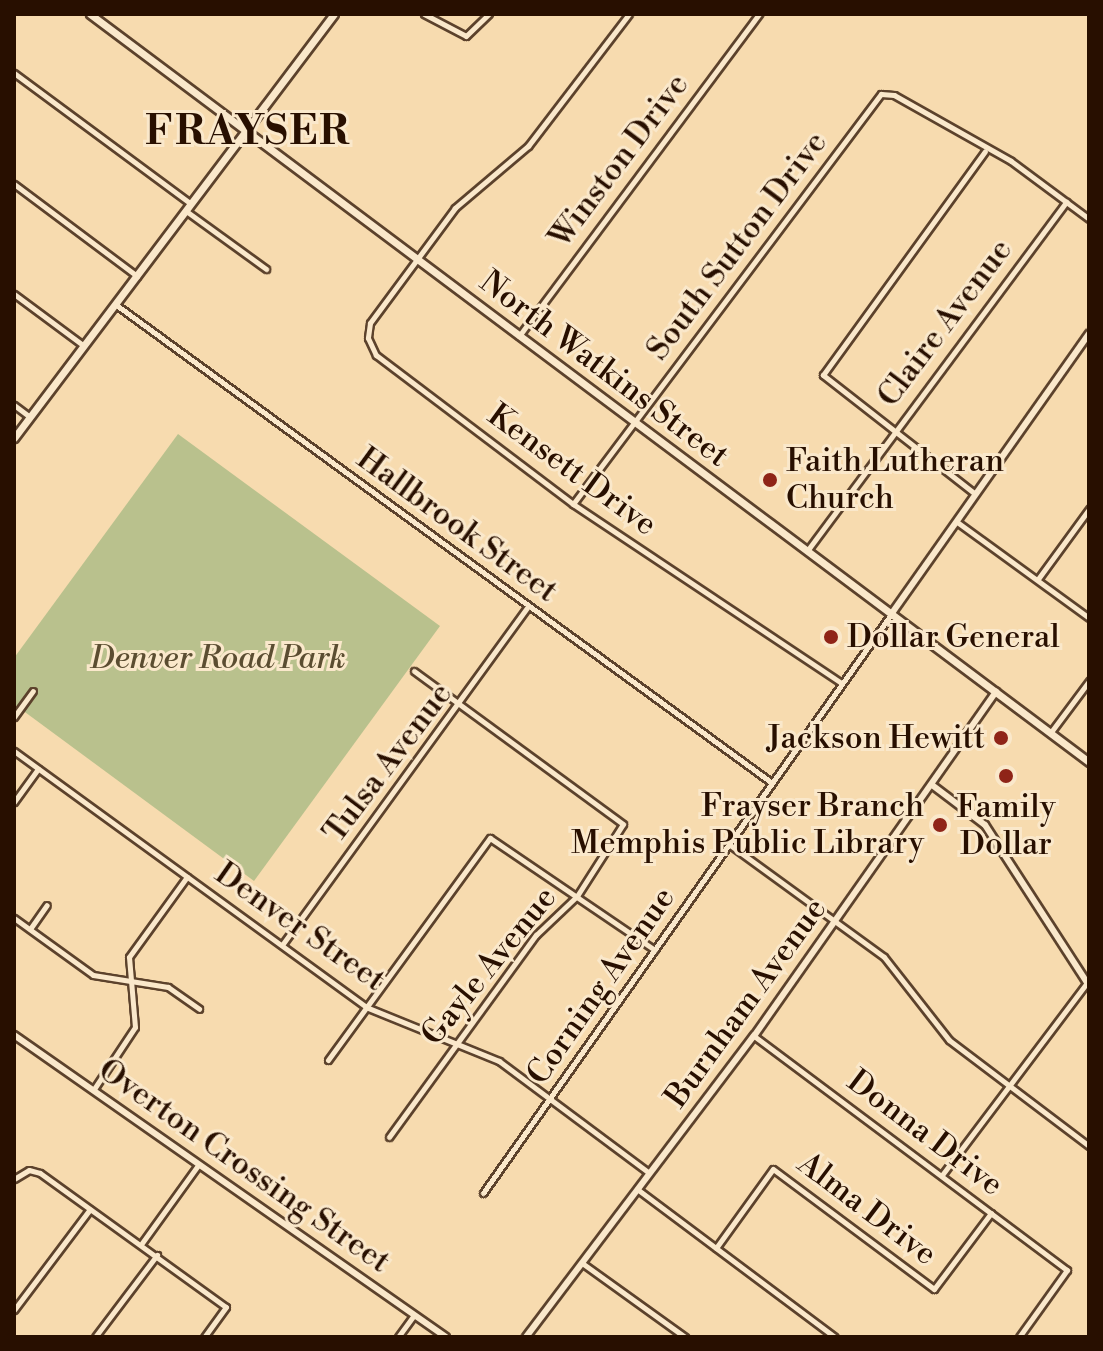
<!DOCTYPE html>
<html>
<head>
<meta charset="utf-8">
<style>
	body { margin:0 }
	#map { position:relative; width:1103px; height:1351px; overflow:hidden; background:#f7dbaf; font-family:"Libre Bodoni",serif }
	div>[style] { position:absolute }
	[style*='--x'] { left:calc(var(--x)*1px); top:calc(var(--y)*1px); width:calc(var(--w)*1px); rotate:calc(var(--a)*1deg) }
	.green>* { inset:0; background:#b9c18d }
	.roads { filter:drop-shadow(2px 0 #5c422c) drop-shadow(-2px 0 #5c422c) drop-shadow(0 2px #5c422c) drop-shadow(0 -2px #5c422c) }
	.minor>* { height:5px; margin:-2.5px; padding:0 2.5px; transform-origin:2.5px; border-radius:2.5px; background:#fae8cb }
	.tertiary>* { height:6px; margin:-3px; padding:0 3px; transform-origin:3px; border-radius:3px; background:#fae8cb }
	.secondary>* { height:7px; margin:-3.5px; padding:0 3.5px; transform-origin:3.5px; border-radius:3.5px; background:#fae8cb }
	.dots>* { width:22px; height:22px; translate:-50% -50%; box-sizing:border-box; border:4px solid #fae8cb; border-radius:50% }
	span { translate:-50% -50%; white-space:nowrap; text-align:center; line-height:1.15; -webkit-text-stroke:6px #fae8cb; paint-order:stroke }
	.street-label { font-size:32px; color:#280f00 }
	.poi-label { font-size:32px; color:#280f00 }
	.left { translate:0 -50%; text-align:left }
	.right { translate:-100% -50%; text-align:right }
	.park-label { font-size:32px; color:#5b4d31; font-style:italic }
	.district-label { font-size:40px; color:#280f00; font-weight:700; letter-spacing:2px }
	.frame { position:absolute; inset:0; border:16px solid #280f00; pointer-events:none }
</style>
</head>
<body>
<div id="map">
	<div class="green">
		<div style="clip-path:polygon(178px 434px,440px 626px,254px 881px,14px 704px,14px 658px)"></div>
	</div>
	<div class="roads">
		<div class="minor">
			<div style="--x:424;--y:14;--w:47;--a:27.6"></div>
			<div style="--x:466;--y:36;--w:32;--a:-44"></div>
			<div style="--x:629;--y:14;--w:166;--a:127.4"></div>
			<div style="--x:528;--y:146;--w:96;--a:139.7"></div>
			<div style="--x:455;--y:208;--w:143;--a:126.5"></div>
			<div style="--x:370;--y:323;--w:15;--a:98"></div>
			<div style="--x:368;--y:338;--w:19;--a:65"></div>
			<div style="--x:376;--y:355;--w:247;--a:37.1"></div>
			<div style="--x:573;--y:504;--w:321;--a:33.7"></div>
			<div style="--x:14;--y:73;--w:220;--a:36.5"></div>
			<div style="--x:14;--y:184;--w:154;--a:36.8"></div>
			<div style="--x:186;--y:211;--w:99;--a:35.9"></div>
			<div style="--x:14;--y:294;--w:86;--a:36.5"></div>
			<div style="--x:115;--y:304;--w:813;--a:36.09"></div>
			<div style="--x:519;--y:336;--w:402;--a:-53.3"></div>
			<div style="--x:14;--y:405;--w:20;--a:37"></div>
			<div style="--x:974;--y:493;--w:192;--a:-142"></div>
			<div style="--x:823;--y:375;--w:276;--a:-54.1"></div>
			<div style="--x:573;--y:504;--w:513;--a:-53.09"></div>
			<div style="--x:881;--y:94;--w:13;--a:4"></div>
			<div style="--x:894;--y:95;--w:134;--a:29.4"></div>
			<div style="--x:1011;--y:161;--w:97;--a:36.6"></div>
			<div style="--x:957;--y:522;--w:163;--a:36"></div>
			<div style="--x:807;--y:551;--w:435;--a:-53.4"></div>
			<div style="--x:1038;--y:579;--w:87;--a:-53.9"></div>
			<div style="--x:14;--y:717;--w:32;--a:-54"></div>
			<div style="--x:1051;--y:732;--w:64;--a:-53.3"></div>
			<div style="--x:14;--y:751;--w:435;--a:36"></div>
			<div style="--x:366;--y:1007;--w:144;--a:22.1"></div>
			<div style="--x:499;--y:1061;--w:187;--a:36.7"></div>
			<div style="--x:14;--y:802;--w:41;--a:-54"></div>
			<div style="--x:730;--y:845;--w:190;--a:36"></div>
			<div style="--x:884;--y:957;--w:105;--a:51.9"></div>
			<div style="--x:949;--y:1040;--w:176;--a:37.1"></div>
			<div style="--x:14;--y:918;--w:97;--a:35.8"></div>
			<div style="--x:93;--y:975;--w:76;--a:9.1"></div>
			<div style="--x:168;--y:987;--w:38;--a:35"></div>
			<div style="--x:30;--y:929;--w:29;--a:-55"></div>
			<div style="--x:282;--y:945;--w:419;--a:-54"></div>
			<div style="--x:754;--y:1036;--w:391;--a:36.8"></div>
			<div style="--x:1067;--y:1270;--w:82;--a:125.6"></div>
			<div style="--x:328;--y:1060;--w:275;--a:-53.9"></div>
			<div style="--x:490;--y:838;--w:199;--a:34.2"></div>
			<div style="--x:94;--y:1089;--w:74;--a:-56.5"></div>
			<div style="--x:135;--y:1027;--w:70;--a:-94.9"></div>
			<div style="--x:129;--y:957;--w:99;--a:-54.1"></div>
			<div style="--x:389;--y:1137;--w:250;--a:-54"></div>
			<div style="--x:536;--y:935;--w:57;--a:-43.6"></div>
			<div style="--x:577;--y:896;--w:85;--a:-57.4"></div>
			<div style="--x:623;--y:824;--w:259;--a:-143.8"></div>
			<div style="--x:942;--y:1175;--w:243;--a:-53"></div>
			<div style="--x:14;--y:1179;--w:17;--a:-31"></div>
			<div style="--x:29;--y:1170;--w:11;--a:15"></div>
			<div style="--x:40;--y:1173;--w:229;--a:35.8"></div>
			<div style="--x:226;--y:1307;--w:37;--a:126"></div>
			<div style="--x:637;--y:1189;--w:247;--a:36.8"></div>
			<div style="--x:483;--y:1193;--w:710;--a:-54.81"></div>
			<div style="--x:142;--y:1243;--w:97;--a:-54.2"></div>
			<div style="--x:716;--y:1248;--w:97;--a:-54.2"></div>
			<div style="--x:773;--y:1169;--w:201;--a:36.7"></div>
			<div style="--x:934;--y:1289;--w:95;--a:-53.1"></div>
			<div style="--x:582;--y:1263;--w:127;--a:35.7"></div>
			<div style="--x:14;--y:1310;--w:126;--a:-53"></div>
			<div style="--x:95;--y:1337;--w:103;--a:-52.9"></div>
			<div style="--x:398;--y:1337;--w:27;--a:-54"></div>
		</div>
		<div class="tertiary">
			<div style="--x:892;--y:613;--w:342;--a:-54.8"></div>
			<div style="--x:932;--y:785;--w:66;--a:37"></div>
			<div style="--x:985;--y:825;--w:192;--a:57.1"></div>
			<div style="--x:14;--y:1035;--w:527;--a:34.96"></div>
			<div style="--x:526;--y:1337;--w:378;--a:-52.9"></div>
			<div style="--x:754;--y:1036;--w:421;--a:-54.9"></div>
		</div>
		<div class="secondary">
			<div style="--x:90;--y:14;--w:1248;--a:36.82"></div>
			<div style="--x:14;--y:438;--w:531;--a:-52.96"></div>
		</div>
	</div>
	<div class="dots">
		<div style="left:770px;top:480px;background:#8f2418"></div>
		<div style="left:831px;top:637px;background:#8f2418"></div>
		<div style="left:1001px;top:738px;background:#8f2418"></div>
		<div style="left:1006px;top:776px;background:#8f2418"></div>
		<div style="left:940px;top:825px;background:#8f2418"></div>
	</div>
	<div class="street-label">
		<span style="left:619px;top:161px;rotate:-53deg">Winston Drive</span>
		<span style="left:737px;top:246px;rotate:-53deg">South Sutton Drive</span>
		<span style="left:945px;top:323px;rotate:-53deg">Claire Avenue</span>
		<span style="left:604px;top:369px;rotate:37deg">North Watkins Street</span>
		<span style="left:572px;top:470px;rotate:36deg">Kensett Drive</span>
		<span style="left:457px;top:525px;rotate:36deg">Hallbrook Street</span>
		<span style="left:388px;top:763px;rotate:-53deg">Tulsa Avenue</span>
		<span style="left:300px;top:927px;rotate:35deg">Denver Street</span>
		<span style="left:489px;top:966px;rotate:-51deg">Gayle Avenue</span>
		<span style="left:601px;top:986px;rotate:-55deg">Corning Avenue</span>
		<span style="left:746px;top:1003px;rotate:-54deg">Burnham Avenue</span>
		<span style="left:925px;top:1133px;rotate:37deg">Donna Drive</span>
		<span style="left:244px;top:1166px;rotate:35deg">Overton Crossing Street</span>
		<span style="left:867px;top:1209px;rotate:37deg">Alma Drive</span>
	</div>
	<div class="poi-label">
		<span class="left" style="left:786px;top:480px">Faith Lutheran<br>Church</span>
		<span class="left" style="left:847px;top:637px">Dollar General</span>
		<span class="right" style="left:985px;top:738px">Jackson Hewitt</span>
		<span class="right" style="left:924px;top:825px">Frayser Branch<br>Memphis Public Library</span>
		<span style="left:1006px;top:826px">Family<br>Dollar</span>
	</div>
	<div class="park-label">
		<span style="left:218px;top:658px">Denver Road Park</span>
	</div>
	<div class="district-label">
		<span style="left:248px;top:132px">FRAYSER</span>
	</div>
	<div class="frame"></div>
</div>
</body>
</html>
